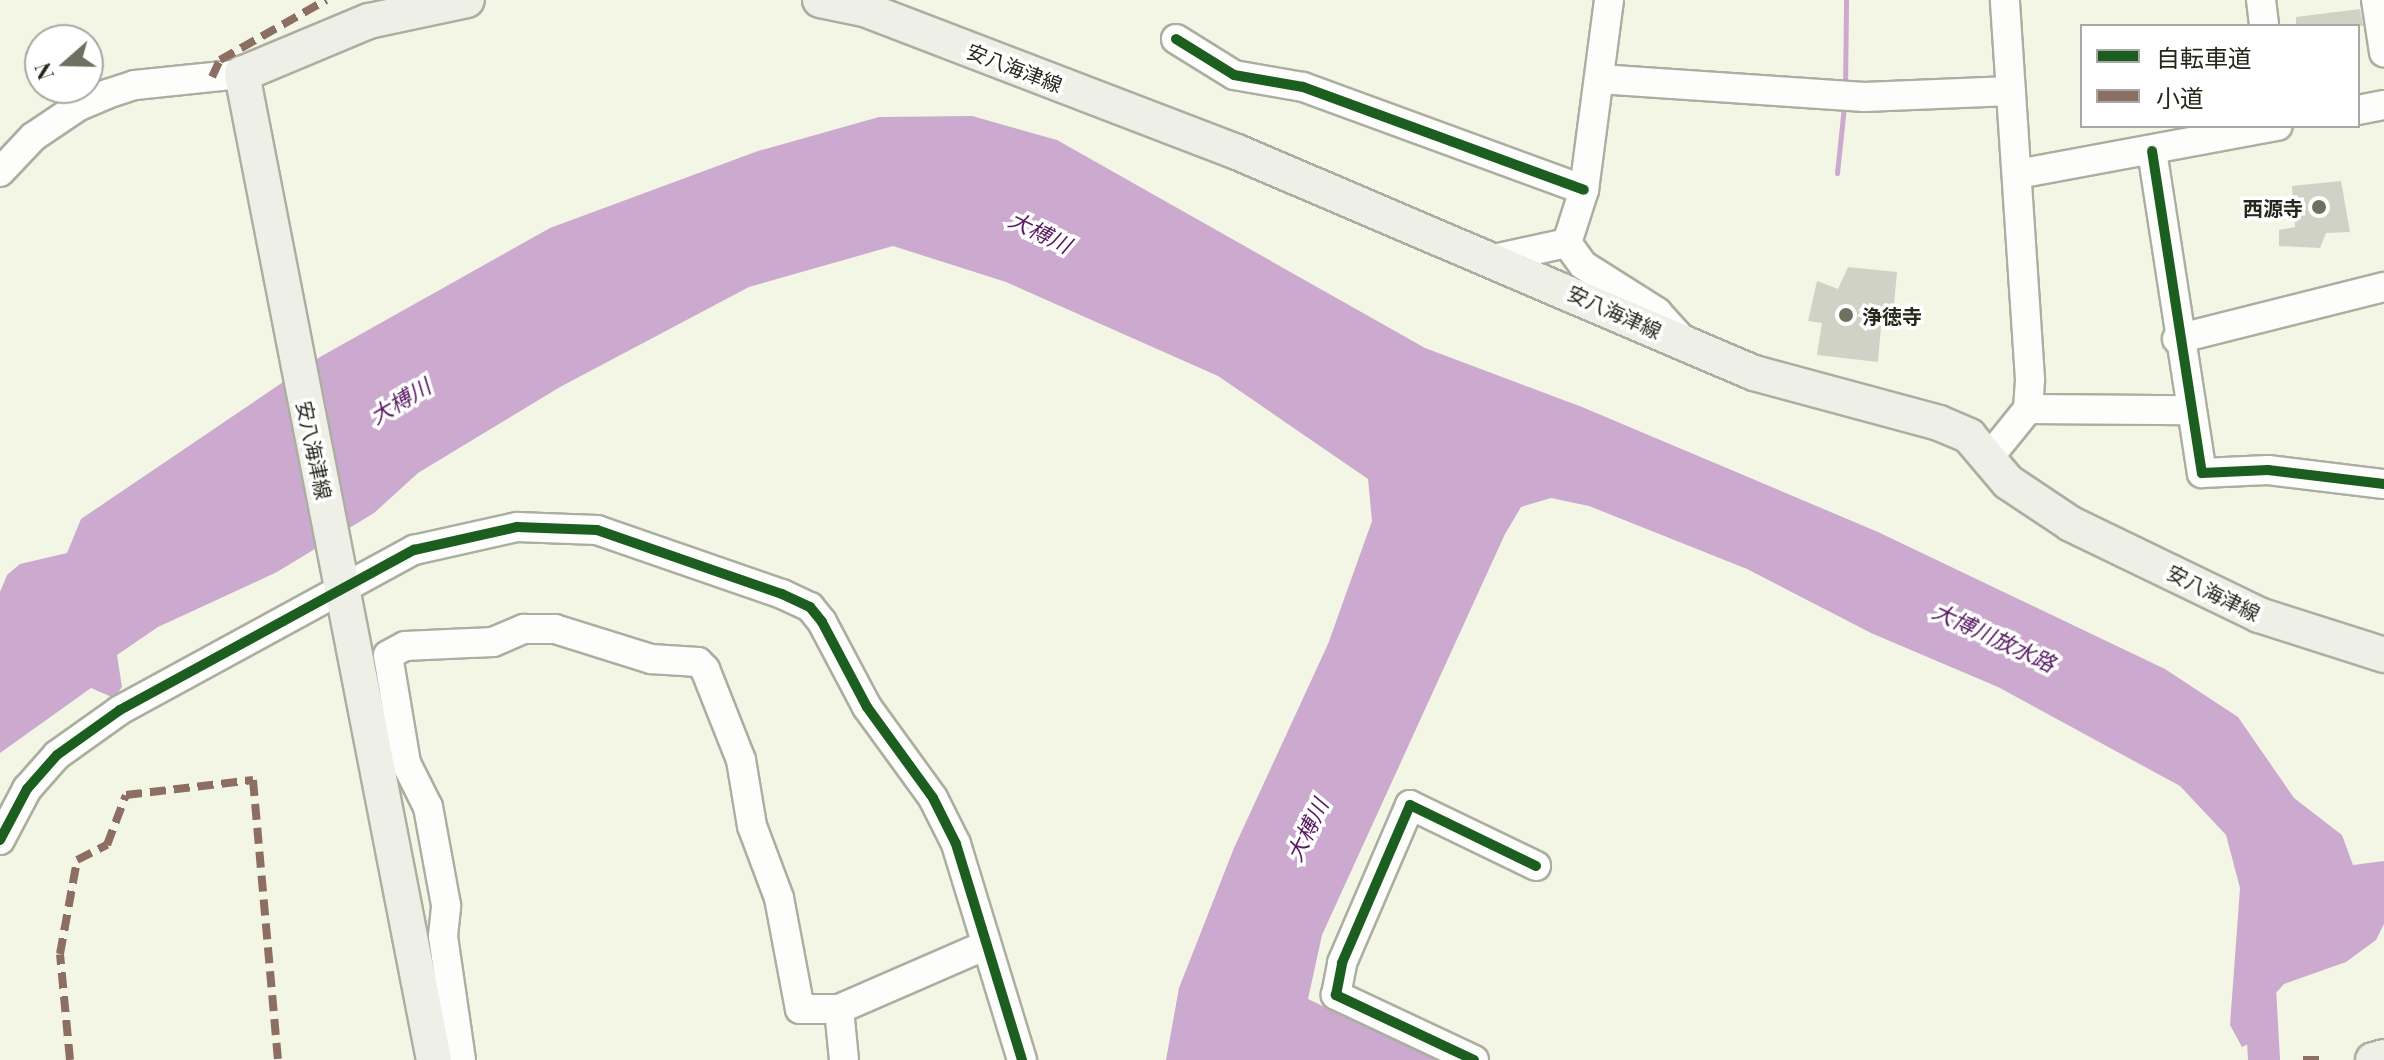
<!DOCTYPE html>
<html>
<head>
<meta charset="utf-8">
<style>
	body { margin:0 }
	#map { position:relative; width:2384px; height:1060px; overflow:hidden; background:#f3f6e5; font-family:"Playfair Display","Noto Sans JP",serif }
	div>[style] { position:absolute }
	[style*='--x'] { left:calc(var(--x)*1px); top:calc(var(--y)*1px); width:calc(var(--w)*1px); rotate:calc(var(--a)*1deg) }
	.water>* { inset:0; background:#ccaacf }
	.stream>* { height:5px; margin:-2.5px; padding:0 2.5px; transform-origin:2.5px; border-radius:2.5px; background:#ccaacf }
	.river>* { height:32px; margin:-16px; padding:0 16px; transform-origin:16px; border-radius:16px; background:#ccaacf }
	.building>* { inset:0; background:#d0d2c5 }
	.roads { filter:drop-shadow(2px 0 #acaea1) drop-shadow(-2px 0 #acaea1) drop-shadow(0 2px #acaea1) drop-shadow(0 -2px #acaea1) }
	.minor>* { height:28px; margin:-14px; padding:0 14px; transform-origin:14px; border-radius:14px; background:#fdfefb }
	.major>* { height:34px; margin:-17px; padding:0 17px; transform-origin:17px; border-radius:17px; background:#eeefe7 }
	.quiet>* { height:8px; margin-top:-4px; transform-origin:0; background:repeating-linear-gradient(90deg,#8d6e63 0 16px,transparent 0 24px) }
	.cycleway>* { height:10px; margin:-5px; padding:0 5px; transform-origin:5px; border-radius:5px; background:#1b5e20 }
	.dots>* { width:22px; height:22px; translate:-50% -50%; box-sizing:border-box; border:4px solid #fff; border-radius:50% }
	span { translate:-50% -50%; white-space:nowrap; text-align:center; line-height:1.15; -webkit-text-stroke:7px #fff; paint-order:stroke }
	.street-label { font-size:20px; color:#26281c }
	.poi-label { font-size:20px; color:#26281c; font-weight:700 }
	.right { translate:-100% -50%; text-align:right }
	.left { translate:0 -50%; text-align:left }
	.water-label { font-size:22px; color:#581a63; font-style:italic }
	.legend { position:absolute; left:2080px; top:24px; width:280px; height:104px; box-sizing:border-box; background:#fff; border:2px solid #a8a9a4; margin:0; padding:10px 14px; list-style:none; font-size:24px; color:#26281c }
	.legend li { display:flex; align-items:center; gap:16px; height:40px }
	.legend b { width:40px; border:2px solid #a8a9a4 }
	.north { position:absolute; left:24px; top:24px; width:80px; height:80px; box-sizing:border-box; background:#fff; border:2px solid #a8a9a4; border-radius:50%; rotate:250deg; font-size:22px; font-weight:700; line-height:32px; text-align:center; color:#26281c }
	.north::after { content:''; display:block; margin:auto; width:28px; height:36px; background:#6e7062; clip-path:polygon(50% 0,100% 100%,50% 72%,0 100%) }
</style>
</head>
<body>
<div id="map">
	<div class="water">
		<div style="clip-path:polygon(972px 116px,1057px 140px,1425px 348px,1582px 407px,1878px 532px,2165px 669px,2238px 717px,2294px 798px,2342px 835px,2353px 865px,2384px 861px,2384px 924px,2376px 940px,2346px 962px,2284px 984px,2267px 1003px,2257px 1040px,2242px 1047px,2230px 1025px,2240px 888px,2226px 835px,2180px 786px,1998px 687px,1871px 633px,1747px 569px,1589px 506px,1551px 498px,1521px 507px,1505px 534px,1322px 935px,1308px 999px,1436px 1060px,1166px 1060px,1179px 988px,1234px 848px,1328px 644px,1372px 521px,1368px 479px,1218px 376px,1006px 282px,893px 246px,749px 287px,560px 387px,418px 473px,374px 513px,277px 572px,158px 627px,117px 655px,122px 687px,114px 698px,91px 688px,0 753px,0 592px,7px 575px,20px 564px,67px 553px,81px 519px,320px 357px,550px 228px,758px 151px,879px 117px)"></div>
	</div>
	<div class="stream">
		<div style="--x:1845;--y:88;--w:88;--a:-89.3"></div>
		<div style="--x:1837;--y:173;--w:67;--a:-84"></div>
	</div>
	<div class="river">
		<div style="--x:2260;--y:988;--w:72;--a:86.8"></div>
	</div>
	<div class="building">
		<div style="clip-path:polygon(2360px 9px,2363px 26px,2296px 26px,2296px 17px)"></div>
		<div style="clip-path:polygon(2341px 181px,2350px 232px,2326px 233px,2320px 248px,2279px 246px,2279px 230px,2295px 227px,2292px 186px)"></div>
		<div style="clip-path:polygon(1848px 267px,1897px 272px,1893px 316px,1882px 314px,1878px 362px,1817px 355px,1822px 323px,1808px 321px,1817px 281px,1838px 289px)"></div>
	</div>
	<div class="roads">
		<div class="minor">
			<div style="--x:1609;--y:0;--w:192;--a:97.5"></div>
			<div style="--x:1584;--y:190;--w:56;--a:107.8"></div>
			<div style="--x:1567;--y:243;--w:27;--a:54"></div>
			<div style="--x:1583;--y:265;--w:88;--a:32.4"></div>
			<div style="--x:1657;--y:312;--w:39;--a:48"></div>
			<div style="--x:2261;--y:0;--w:26;--a:83"></div>
			<div style="--x:2376;--y:0;--w:53;--a:81.3"></div>
			<div style="--x:1176;--y:39;--w:68;--a:31.8"></div>
			<div style="--x:1234;--y:75;--w:70;--a:9.9"></div>
			<div style="--x:1303;--y:87;--w:299;--a:20.1"></div>
			<div style="--x:1599;--y:79;--w:266;--a:3.9"></div>
			<div style="--x:1864;--y:97;--w:147;--a:-2.3"></div>
			<div style="--x:2358;--y:110;--w:26;--a:-11"></div>
			<div style="--x:2152;--y:151;--w:326;--a:81.2"></div>
			<div style="--x:2202;--y:473;--w:66;--a:-2.6"></div>
			<div style="--x:2268;--y:470;--w:117;--a:6.9"></div>
			<div style="--x:0;--y:172;--w:48;--a:-46.7"></div>
			<div style="--x:33;--y:137;--w:55;--a:-34"></div>
			<div style="--x:79;--y:106;--w:30;--a:-23"></div>
			<div style="--x:107;--y:94;--w:29;--a:-18"></div>
			<div style="--x:135;--y:85;--w:108;--a:-5.9"></div>
			<div style="--x:2018;--y:174;--w:264;--a:-10.5"></div>
			<div style="--x:1494;--y:259;--w:75;--a:-12.4"></div>
			<div style="--x:2177;--y:339;--w:213;--a:-14.1"></div>
			<div style="--x:2028;--y:409;--w:162;--a:0.4"></div>
			<div style="--x:1990;--y:456;--w:60;--a:-51"></div>
			<div style="--x:2028;--y:409;--w:30;--a:-86"></div>
			<div style="--x:2030;--y:379;--w:380;--a:-93.8"></div>
			<div style="--x:0;--y:840;--w:58;--a:-62.1"></div>
			<div style="--x:27;--y:789;--w:45;--a:-48.6"></div>
			<div style="--x:57;--y:755;--w:77;--a:-35.5"></div>
			<div style="--x:120;--y:710;--w:335;--a:-28.6"></div>
			<div style="--x:414;--y:550;--w:106;--a:-12.6"></div>
			<div style="--x:517;--y:527;--w:80;--a:2.1"></div>
			<div style="--x:597;--y:530;--w:196;--a:19.1"></div>
			<div style="--x:782;--y:594;--w:31;--a:25"></div>
			<div style="--x:810;--y:607;--w:19;--a:51"></div>
			<div style="--x:822;--y:622;--w:96;--a:62.1"></div>
			<div style="--x:867;--y:707;--w:112;--a:54"></div>
			<div style="--x:933;--y:798;--w:51;--a:63.4"></div>
			<div style="--x:956;--y:844;--w:226;--a:73"></div>
			<div style="--x:839;--y:1009;--w:160;--a:-23.5"></div>
			<div style="--x:461;--y:1060;--w:125;--a:-98.3"></div>
			<div style="--x:443;--y:936;--w:31;--a:-84"></div>
			<div style="--x:446;--y:905;--w:100;--a:-100.4"></div>
			<div style="--x:428;--y:807;--w:49;--a:-116.6"></div>
			<div style="--x:406;--y:763;--w:109;--a:-99.5"></div>
			<div style="--x:388;--y:655;--w:19;--a:-28"></div>
			<div style="--x:405;--y:646;--w:88;--a:-2.6"></div>
			<div style="--x:493;--y:642;--w:34;--a:-23"></div>
			<div style="--x:524;--y:629;--w:31;--a:0"></div>
			<div style="--x:555;--y:629;--w:101;--a:17.4"></div>
			<div style="--x:651;--y:659;--w:47;--a:3.7"></div>
			<div style="--x:698;--y:662;--w:10;--a:45"></div>
			<div style="--x:705;--y:669;--w:98;--a:68.4"></div>
			<div style="--x:741;--y:760;--w:67;--a:80.5"></div>
			<div style="--x:752;--y:826;--w:77;--a:69.4"></div>
			<div style="--x:779;--y:898;--w:113;--a:79.3"></div>
			<div style="--x:800;--y:1009;--w:39;--a:0"></div>
			<div style="--x:839;--y:1009;--w:51;--a:84.4"></div>
			<div style="--x:1474;--y:1060;--w:153;--a:-154.8"></div>
			<div style="--x:1336;--y:995;--w:33;--a:-79"></div>
			<div style="--x:1342;--y:963;--w:172;--a:-66.7"></div>
			<div style="--x:1410;--y:805;--w:140;--a:25.8"></div>
		</div>
		<div class="major">
			<div style="--x:820;--y:0;--w:45;--a:11.6"></div>
			<div style="--x:864;--y:9;--w:399;--a:21"></div>
			<div style="--x:1237;--y:152;--w:562;--a:23.15"></div>
			<div style="--x:1754;--y:373;--w:192;--a:15.1"></div>
			<div style="--x:1939;--y:423;--w:33;--a:23"></div>
			<div style="--x:1969;--y:436;--w:60;--a:49.7"></div>
			<div style="--x:2008;--y:482;--w:76;--a:33.7"></div>
			<div style="--x:2071;--y:524;--w:209;--a:25.8"></div>
			<div style="--x:2259;--y:615;--w:131;--a:17.7"></div>
			<div style="--x:434;--y:1060;--w:1005;--a:-101.02"></div>
			<div style="--x:242;--y:74;--w:138;--a:-22.7"></div>
			<div style="--x:369;--y:21;--w:100;--a:-12.1"></div>
			<div style="--x:2373;--y:1060;--w:11;--a:-15"></div>
		</div>
	</div>
	<div class="quiet">
		<div style="--x:212;--y:77;--w:19;--a:-65"></div>
		<div style="--x:220;--y:60;--w:122;--a:-29.5"></div>
		<div style="--x:70;--y:1060;--w:106;--a:-95.4"></div>
		<div style="--x:60;--y:954;--w:96;--a:-79.7"></div>
		<div style="--x:77;--y:860;--w:34;--a:-27"></div>
		<div style="--x:107;--y:845;--w:53;--a:-69.2"></div>
		<div style="--x:126;--y:795;--w:128;--a:-6.7"></div>
		<div style="--x:253;--y:780;--w:281;--a:84.9"></div>
		<div style="--x:2303;--y:1060;--w:24;--a:0"></div>
	</div>
	<div class="cycleway">
		<div style="--x:1176;--y:39;--w:68;--a:31.8"></div>
		<div style="--x:1234;--y:75;--w:70;--a:9.9"></div>
		<div style="--x:1303;--y:87;--w:299;--a:20.1"></div>
		<div style="--x:2152;--y:151;--w:326;--a:81.2"></div>
		<div style="--x:2202;--y:473;--w:66;--a:-2.6"></div>
		<div style="--x:2268;--y:470;--w:117;--a:6.9"></div>
		<div style="--x:0;--y:840;--w:58;--a:-62.1"></div>
		<div style="--x:27;--y:789;--w:45;--a:-48.6"></div>
		<div style="--x:57;--y:755;--w:77;--a:-35.5"></div>
		<div style="--x:120;--y:710;--w:335;--a:-28.6"></div>
		<div style="--x:414;--y:550;--w:106;--a:-12.6"></div>
		<div style="--x:517;--y:527;--w:80;--a:2.1"></div>
		<div style="--x:597;--y:530;--w:196;--a:19.1"></div>
		<div style="--x:782;--y:594;--w:31;--a:25"></div>
		<div style="--x:810;--y:607;--w:19;--a:51"></div>
		<div style="--x:822;--y:622;--w:96;--a:62.1"></div>
		<div style="--x:867;--y:707;--w:112;--a:54"></div>
		<div style="--x:933;--y:798;--w:51;--a:63.4"></div>
		<div style="--x:956;--y:844;--w:226;--a:73"></div>
		<div style="--x:1474;--y:1060;--w:153;--a:-154.8"></div>
		<div style="--x:1336;--y:995;--w:33;--a:-79"></div>
		<div style="--x:1342;--y:963;--w:172;--a:-66.7"></div>
		<div style="--x:1410;--y:805;--w:140;--a:25.8"></div>
	</div>
	<div class="dots">
		<div style="left:2319px;top:207px;background:#6e7062"></div>
		<div style="left:1846px;top:315px;background:#6e7062"></div>
	</div>
	<div class="street-label">
		<span style="left:1015px;top:67px;rotate:21deg">安八海津線</span>
		<span style="left:1615px;top:311px;rotate:24deg">安八海津線</span>
		<span style="left:315px;top:450px;rotate:78deg">安八海津線</span>
		<span style="left:2214px;top:592px;rotate:26deg">安八海津線</span>
	</div>
	<div class="poi-label">
		<span class="right" style="left:2303px;top:207px">西源寺</span>
		<span class="left" style="left:1862px;top:315px">浄徳寺</span>
	</div>
	<div class="water-label">
		<span style="left:1040px;top:232px;rotate:26deg">大榑川</span>
		<span style="left:400px;top:401px;rotate:-31deg">大榑川</span>
		<span style="left:1994px;top:637px;rotate:25deg">大博川放水路</span>
		<span style="left:1307px;top:830px;rotate:-64deg">大榑川</span>
	</div>
	<ul class="legend">
	<li><b style="height:10px;background:#1b5e20"></b>自転車道</li>
	<li><b style="height:10px;background:#8d6e63"></b>小道</li>
	</ul>
	<div class="north">N</div>
</div>
</body>
</html>
